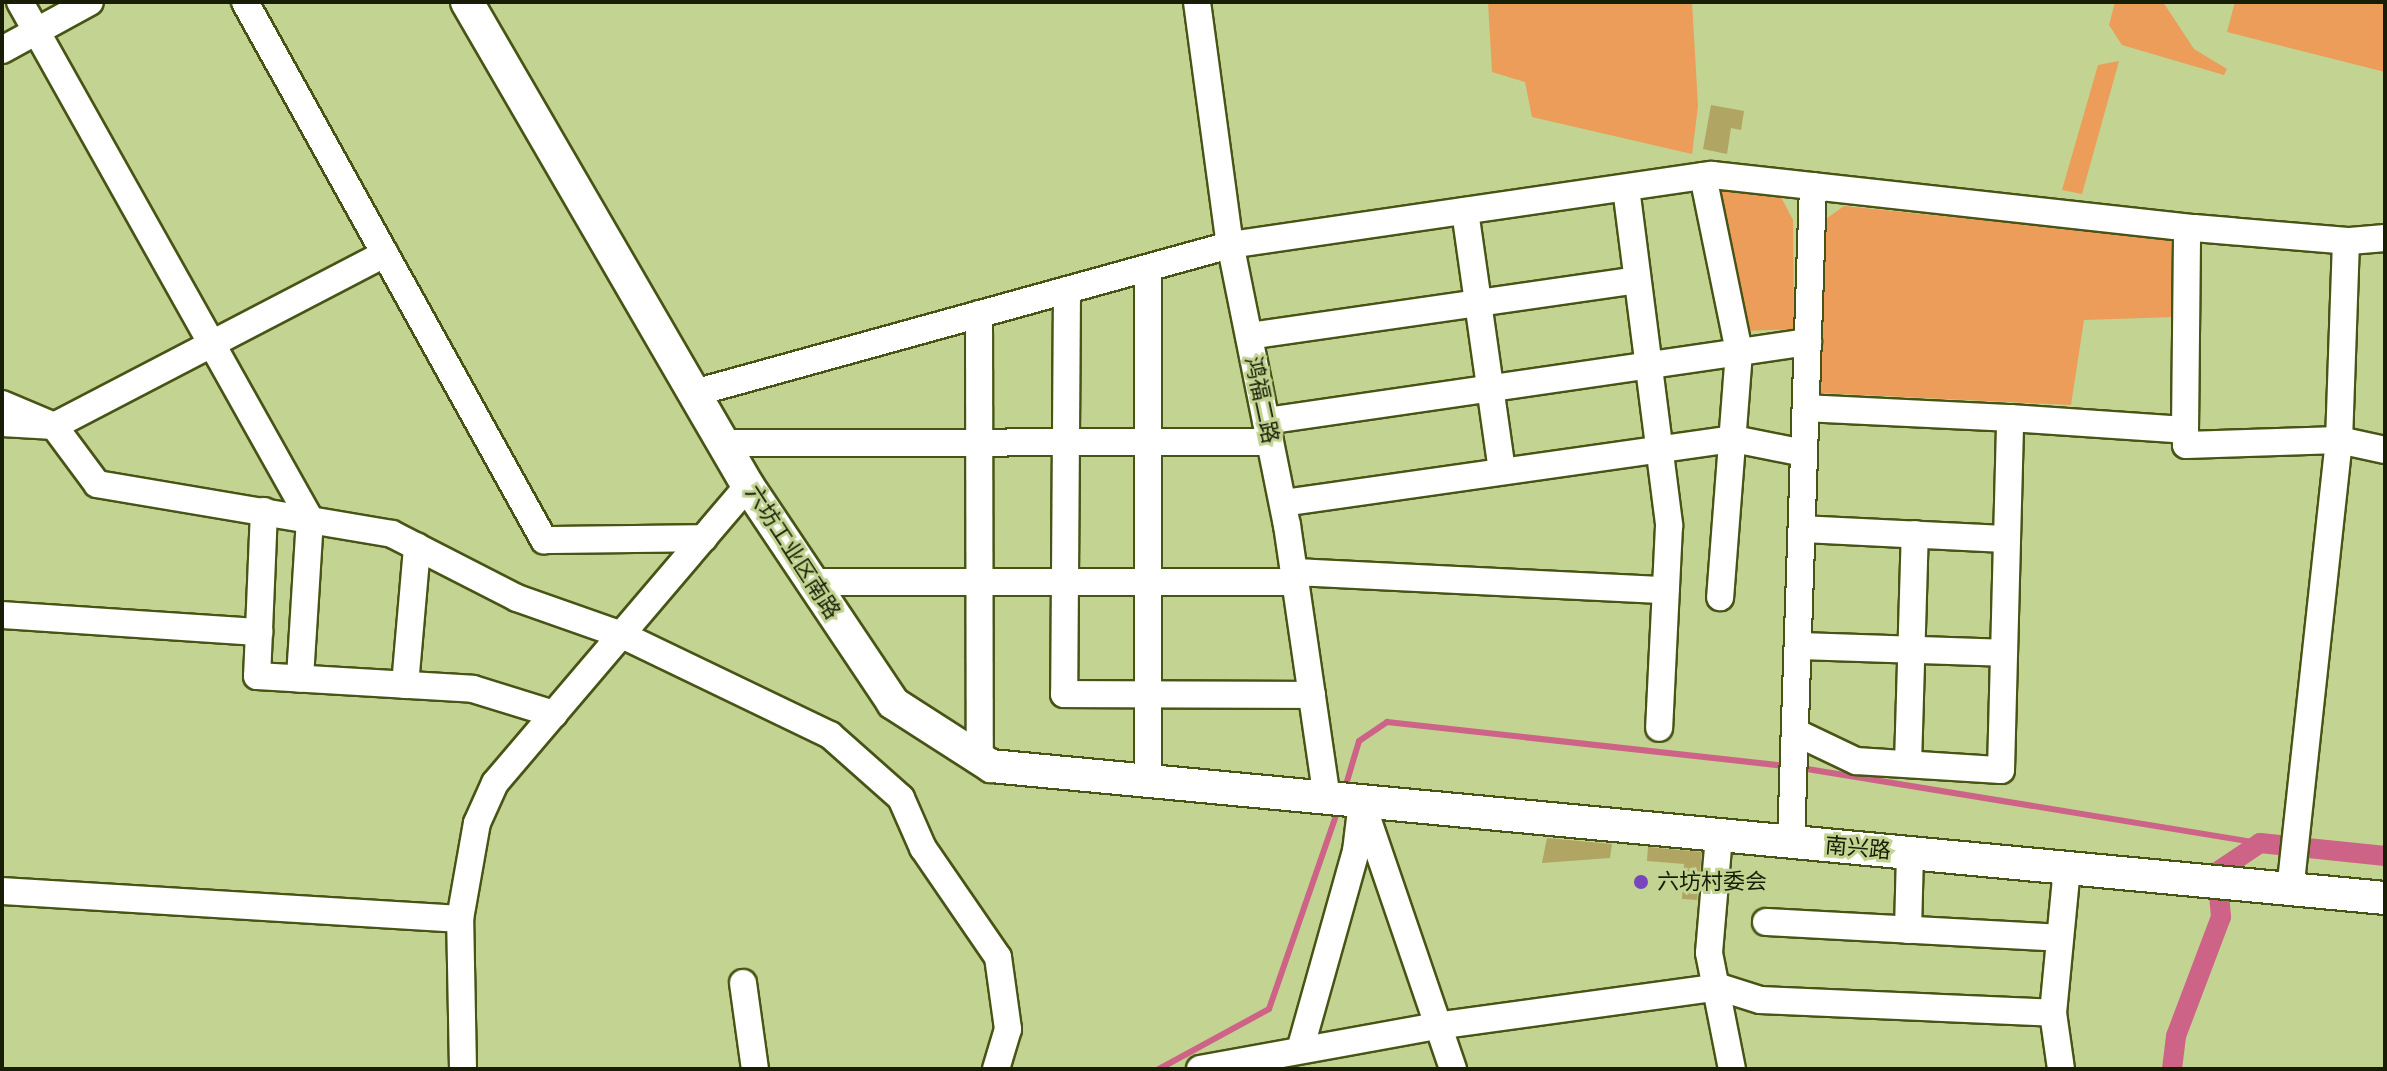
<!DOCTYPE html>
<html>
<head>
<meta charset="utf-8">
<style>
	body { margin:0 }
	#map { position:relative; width:2387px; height:1071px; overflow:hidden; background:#c2d392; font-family:"Times New Roman","Noto Sans SC",serif }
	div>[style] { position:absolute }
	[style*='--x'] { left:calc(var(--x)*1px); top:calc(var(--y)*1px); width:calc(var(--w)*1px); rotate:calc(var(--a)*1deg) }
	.green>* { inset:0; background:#eb9d59 }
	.stream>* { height:6px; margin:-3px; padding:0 3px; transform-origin:3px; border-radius:3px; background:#cd6387 }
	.canal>* { height:20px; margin:-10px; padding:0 10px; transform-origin:10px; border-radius:10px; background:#cd6387 }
	.building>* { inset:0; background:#b0a563 }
	.roads { filter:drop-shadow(2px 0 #475415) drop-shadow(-2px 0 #475415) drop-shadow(0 2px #475415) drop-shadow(0 -2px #475415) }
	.minor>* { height:26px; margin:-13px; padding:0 13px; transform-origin:13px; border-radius:13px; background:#fff }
	.major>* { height:32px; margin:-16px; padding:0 16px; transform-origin:16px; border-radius:16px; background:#fff }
	.dots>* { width:22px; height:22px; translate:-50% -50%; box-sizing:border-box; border:4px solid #c2d392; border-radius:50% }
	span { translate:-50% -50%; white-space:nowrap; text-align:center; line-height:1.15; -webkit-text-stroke:6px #c2d392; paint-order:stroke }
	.street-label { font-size:22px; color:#181e05 }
	.poi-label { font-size:22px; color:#181e05 }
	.left { translate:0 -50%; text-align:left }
	.frame { position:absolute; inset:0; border:4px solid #181e05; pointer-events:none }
</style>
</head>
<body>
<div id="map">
	<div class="green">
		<div style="clip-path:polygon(1488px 2px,1692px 2px,1698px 106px,1692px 154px,1532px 117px,1525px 82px,1492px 72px)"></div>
		<div style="clip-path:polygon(2115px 2px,2163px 2px,2194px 49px,2227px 69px,2224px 75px,2122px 45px,2109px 25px)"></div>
		<div style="clip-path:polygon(2235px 2px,2385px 2px,2385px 72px,2227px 32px)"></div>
		<div style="clip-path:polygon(2119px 61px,2082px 194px,2062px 190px,2098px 65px)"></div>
		<div style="clip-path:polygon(1715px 187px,1781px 197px,1793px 220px,1794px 329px,1747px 331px)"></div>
		<div style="clip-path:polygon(1844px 206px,2175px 240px,2174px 317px,2084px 320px,2071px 405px,1820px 393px,1826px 219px)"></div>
	</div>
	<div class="stream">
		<div style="--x:1801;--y:768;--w:465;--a:9.3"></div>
		<div style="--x:1345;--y:788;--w:49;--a:-73.4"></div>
		<div style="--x:1359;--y:741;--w:34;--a:-34"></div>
		<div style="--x:1387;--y:722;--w:401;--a:6.3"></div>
		<div style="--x:1159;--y:1069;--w:125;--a:-28.6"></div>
		<div style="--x:1269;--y:1009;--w:211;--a:-70.9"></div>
	</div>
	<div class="canal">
		<div style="--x:2172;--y:1069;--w:33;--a:-83"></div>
		<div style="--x:2176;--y:1036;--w:127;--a:-69.3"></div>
		<div style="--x:2221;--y:917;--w:45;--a:-95.1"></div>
		<div style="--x:2217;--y:872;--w:52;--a:-34"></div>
		<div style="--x:2260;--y:843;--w:126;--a:5.9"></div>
	</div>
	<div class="building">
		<div style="clip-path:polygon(1711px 105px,1744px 111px,1741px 130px,1731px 128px,1727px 154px,1703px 149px)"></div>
		<div style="clip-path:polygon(1547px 838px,1612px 844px,1610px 858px,1542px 863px)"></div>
		<div style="clip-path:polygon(1648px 847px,1702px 852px,1697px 900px,1682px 899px,1684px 864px,1647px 861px)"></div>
	</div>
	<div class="roads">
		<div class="minor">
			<div style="--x:20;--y:2;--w:593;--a:60.71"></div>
			<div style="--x:310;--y:519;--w:160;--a:93.6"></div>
			<div style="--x:245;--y:2;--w:616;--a:60.94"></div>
			<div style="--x:544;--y:540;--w:160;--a:-0.7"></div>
			<div style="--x:1197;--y:2;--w:238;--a:82.3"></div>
			<div style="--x:1229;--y:238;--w:293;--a:78.6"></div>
			<div style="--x:1287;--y:525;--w:276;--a:81.7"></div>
			<div style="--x:2;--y:50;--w:100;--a:-28.6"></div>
			<div style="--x:1703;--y:176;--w:180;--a:78.4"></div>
			<div style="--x:1739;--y:352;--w:246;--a:94.4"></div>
			<div style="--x:1626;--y:188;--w:341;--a:82.7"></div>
			<div style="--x:1669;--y:526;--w:202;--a:92.8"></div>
			<div style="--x:1465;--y:211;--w:262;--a:81.9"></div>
			<div style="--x:2346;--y:241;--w:199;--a:92"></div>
			<div style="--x:2339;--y:440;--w:47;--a:12.3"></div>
			<div style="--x:1067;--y:290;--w:404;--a:90.4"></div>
			<div style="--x:1064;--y:694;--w:248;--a:0.2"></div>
			<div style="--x:979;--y:314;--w:446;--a:89.9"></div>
			<div style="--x:1249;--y:336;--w:392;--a:-8.2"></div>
			<div style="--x:694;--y:393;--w:556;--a:-15.44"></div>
			<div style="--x:1230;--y:245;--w:487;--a:-8.3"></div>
			<div style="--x:1712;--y:175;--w:485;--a:6.3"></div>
			<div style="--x:2194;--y:228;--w:157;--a:4.8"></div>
			<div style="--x:2350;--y:241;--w:35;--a:-5"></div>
			<div style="--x:2;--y:404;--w:56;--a:22.9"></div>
			<div style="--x:54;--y:426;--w:72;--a:53.4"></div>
			<div style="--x:97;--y:484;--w:299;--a:9.6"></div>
			<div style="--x:392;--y:534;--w:140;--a:27.1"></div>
			<div style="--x:517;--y:598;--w:111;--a:19.4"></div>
			<div style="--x:622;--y:635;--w:231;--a:25.7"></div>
			<div style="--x:830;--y:735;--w:95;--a:41.6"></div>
			<div style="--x:901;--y:798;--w:55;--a:66.3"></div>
			<div style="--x:923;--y:848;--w:132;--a:55.5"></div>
			<div style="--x:998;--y:957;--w:73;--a:82.1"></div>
			<div style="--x:1008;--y:1029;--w:42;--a:106.7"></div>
			<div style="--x:2010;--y:418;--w:175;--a:3.9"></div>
			<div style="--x:2185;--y:430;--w:15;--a:86"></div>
			<div style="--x:2186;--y:445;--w:153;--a:-1.9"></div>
			<div style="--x:2339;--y:440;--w:453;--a:96.2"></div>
			<div style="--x:1266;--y:421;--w:548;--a:-8.29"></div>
			<div style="--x:2;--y:423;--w:52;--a:3.3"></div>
			<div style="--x:54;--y:426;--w:373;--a:-27.5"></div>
			<div style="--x:2185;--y:430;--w:202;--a:-89.4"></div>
			<div style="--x:724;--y:443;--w:546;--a:-0.1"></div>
			<div style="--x:1283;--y:503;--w:456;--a:-8.1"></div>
			<div style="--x:1734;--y:439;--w:71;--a:11.3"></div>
			<div style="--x:264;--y:511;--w:165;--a:92.4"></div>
			<div style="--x:257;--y:676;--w:216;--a:3.4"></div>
			<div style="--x:473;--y:689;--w:85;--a:17.2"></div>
			<div style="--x:1802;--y:529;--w:205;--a:2.8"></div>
			<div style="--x:1294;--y:572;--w:372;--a:2.8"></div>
			<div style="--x:813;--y:582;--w:482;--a:0"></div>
			<div style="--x:2;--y:615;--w:258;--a:3.8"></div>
			<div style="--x:1798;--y:646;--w:206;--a:1.9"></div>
			<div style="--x:405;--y:685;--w:139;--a:-85"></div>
			<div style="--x:1795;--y:732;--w:68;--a:25.4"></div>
			<div style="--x:1856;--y:761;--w:145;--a:3.6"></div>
			<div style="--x:2001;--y:770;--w:352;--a:-88.5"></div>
			<div style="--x:2010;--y:418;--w:204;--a:-177.2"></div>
			<div style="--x:1908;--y:764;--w:230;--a:-88.3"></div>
			<div style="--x:1148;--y:781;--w:513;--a:-90"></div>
			<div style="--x:1362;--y:803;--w:281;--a:71.1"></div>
			<div style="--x:1719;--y:836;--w:117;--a:94.9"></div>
			<div style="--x:1709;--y:953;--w:118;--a:78.8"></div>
			<div style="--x:1791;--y:842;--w:656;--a:-88.08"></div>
			<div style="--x:2;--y:891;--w:459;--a:3.5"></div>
			<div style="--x:1766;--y:922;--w:294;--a:3.1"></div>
			<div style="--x:1908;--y:930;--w:77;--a:-88.5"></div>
			<div style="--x:743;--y:983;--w:87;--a:82.1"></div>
			<div style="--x:1300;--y:1050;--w:207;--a:-74.3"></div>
			<div style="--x:1356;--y:851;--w:41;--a:-83"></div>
			<div style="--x:463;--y:1069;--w:150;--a:-91.1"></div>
			<div style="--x:460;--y:919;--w:97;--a:-80"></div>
			<div style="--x:477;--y:823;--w:44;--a:-65.8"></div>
			<div style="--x:495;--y:783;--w:390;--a:-49.6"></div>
			<div style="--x:1200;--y:1069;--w:240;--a:-10.3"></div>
			<div style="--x:1436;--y:1026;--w:286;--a:-7.8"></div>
			<div style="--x:1719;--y:987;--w:43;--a:17.6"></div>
			<div style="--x:1760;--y:1000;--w:293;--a:2.5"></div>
			<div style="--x:2061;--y:1069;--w:57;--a:-98.1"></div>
			<div style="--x:2053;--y:1013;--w:146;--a:-84.5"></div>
		</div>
		<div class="major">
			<div style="--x:467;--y:2;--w:560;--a:59.86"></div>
			<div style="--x:748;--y:486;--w:261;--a:56.2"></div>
			<div style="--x:893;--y:703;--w:117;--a:32.7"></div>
			<div style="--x:991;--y:766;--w:1400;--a:5.41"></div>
		</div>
	</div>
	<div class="dots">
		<div style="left:1641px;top:882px;background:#7945bc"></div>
	</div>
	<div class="street-label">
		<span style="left:1262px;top:400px;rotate:78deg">鸿福二路</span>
		<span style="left:793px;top:552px;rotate:57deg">六坊工业区南路</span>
		<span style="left:1858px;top:848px;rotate:5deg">南兴路</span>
	</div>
	<div class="poi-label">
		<span class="left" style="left:1657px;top:882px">六坊村委会</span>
	</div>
	<div class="frame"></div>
</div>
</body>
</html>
